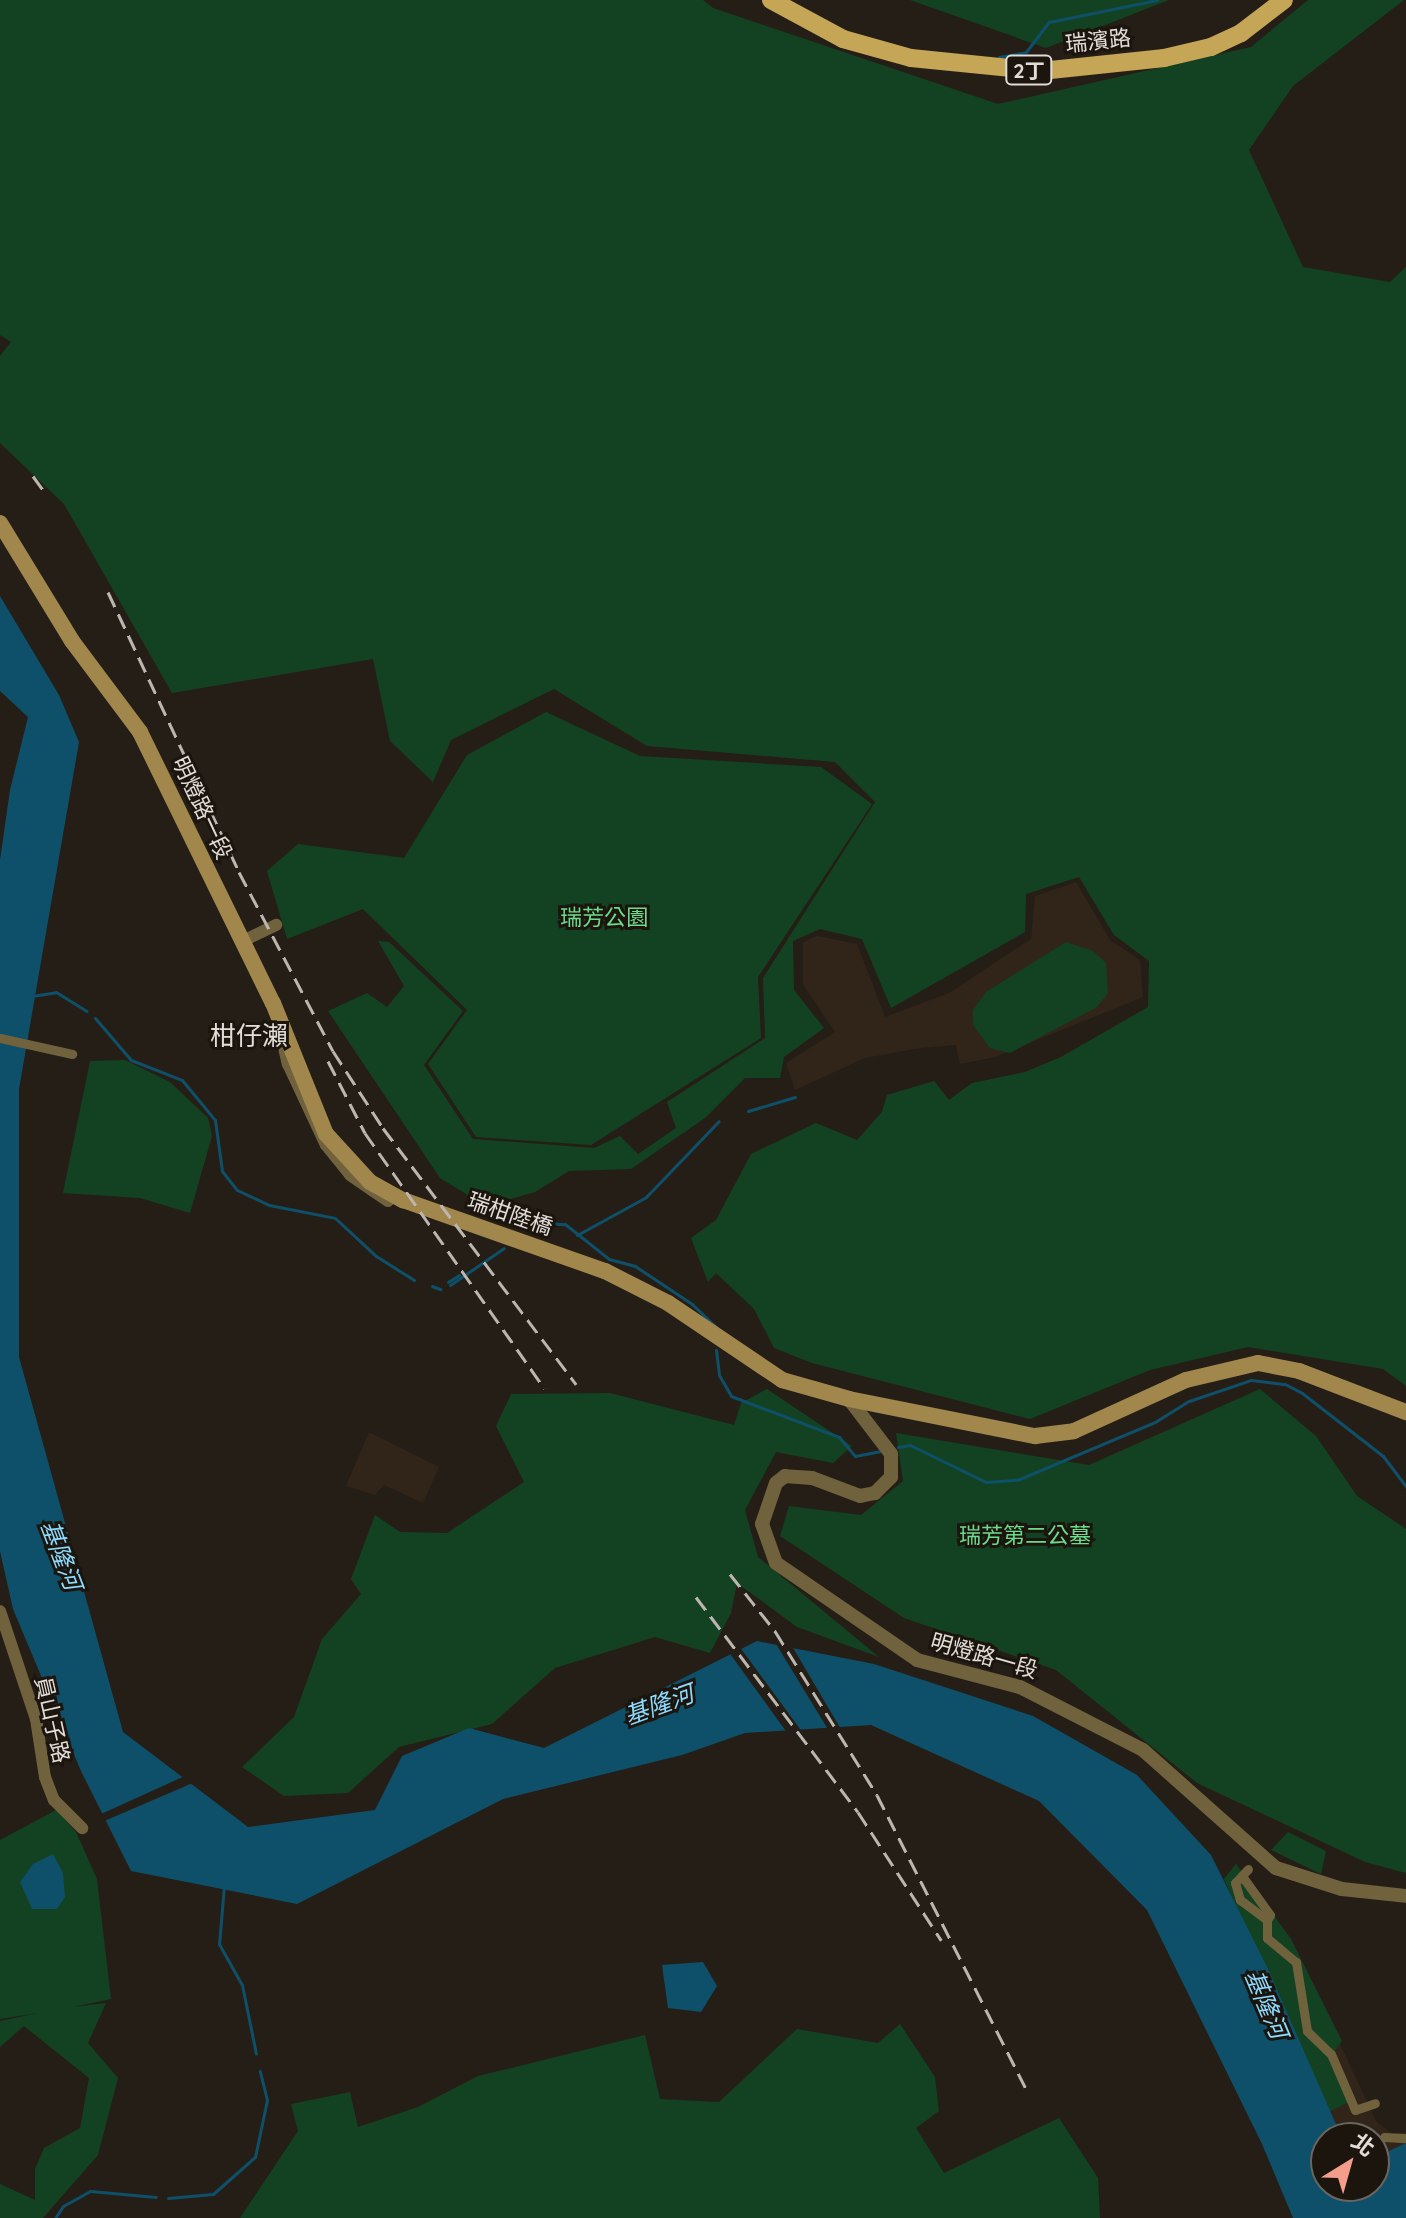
<!DOCTYPE html>
<html>
<head>
<meta charset="utf-8">
<style>
	body { margin:0 }
	#map { position:relative; width:1406px; height:2218px; overflow:hidden; background:#251e17; font-family:Quicksand,"Noto Sans TC",sans-serif }
	div>[style] { position:absolute }
	[style*='--x'] { left:calc(var(--x)*1px); top:calc(var(--y)*1px); width:calc(var(--w)*1px); rotate:calc(var(--a)*1deg) }
	.built>* { inset:0; background:#31251a }
	.green>* { inset:0; background:#134222 }
	.water>* { inset:0; background:#0e5069 }
	.pier>* { inset:0; background:#251e17 }
	.stream>* { height:3px; margin:-1.5px; padding:0 1.5px; transform-origin:1.5px; border-radius:1.5px; background:#0e5069 }
	.pedestrian>* { height:9px; margin:-4.5px; padding:0 4.5px; transform-origin:4.5px; border-radius:4.5px; background:#71623e }
	.minor>* { height:12px; margin:-6px; padding:0 6px; transform-origin:6px; border-radius:6px; background:#71623e }
	.tertiary>* { height:14px; margin:-7px; padding:0 7px; transform-origin:7px; border-radius:7px; background:#71623e }
	.secondary>* { height:16px; margin:-8px; padding:0 8px; transform-origin:8px; border-radius:8px; background:#a1874c }
	.primary>* { height:18px; margin:-9px; padding:0 9px; transform-origin:9px; border-radius:9px; background:#c5a556 }
	.rail>* { height:3px; margin-top:-1.5px; transform-origin:0; background:repeating-linear-gradient(90deg,#bcb6b1 0 16px,transparent 0 24px) }
	span { translate:-50% -50%; white-space:nowrap; text-align:center; line-height:1.15; -webkit-text-stroke:6px #1b150e; paint-order:stroke }
	.shield-label span { padding:2px 6px; background:#1b150e; border:2px solid; border-radius:6px; -webkit-text-stroke-width:0 }
	.shield-label { font-size:20px; color:#e1dcd7; font-weight:700 }
	.street-label { font-size:22px; color:#e1dcd7 }
	.park-label { font-size:22px; color:#6bdb8c }
	.water-label { font-size:24px; color:#8cdafe; font-style:italic }
	.quarter-label { font-size:26px; color:#e1dcd7 }
	.north { position:absolute; left:1310px; top:2122px; width:80px; height:80px; box-sizing:border-box; background:#1b150e; border:2px solid #6a655e; border-radius:50%; rotate:37deg; font-size:22px; font-weight:700; line-height:32px; text-align:center; color:#e1dcd7 }
	.north::after { content:''; display:block; margin:auto; width:28px; height:36px; background:#f49d8b; clip-path:polygon(50% 0,100% 100%,50% 72%,0 100%) }
</style>
</head>
<body>
<div id="map">
	<div class="built">
		<div style="clip-path:polygon(1076px 882px,1110px 940px,1140px 960px,1143px 997px,995px 1057px,960px 1064px,956px 1045px,921px 1048px,865px 1058px,795px 1090px,786px 1063px,835px 1032px,803px 984px,803px 942px,817px 936px,857px 944px,885px 1017px,949px 993px,1031px 939px,1035px 896px)"></div>
		<div style="clip-path:polygon(369px 1432px,439px 1467px,423px 1503px,384px 1485px,375px 1495px,346px 1486px)"></div>
		<div style="clip-path:polygon(1236px 1864px,1291px 1939px,1376px 2121px,1392px 2134px,1406px 2133px,1406px 2143px,1374px 2158px,1374px 2138px,1342px 2138px,1224px 1879px)"></div>
	</div>
	<div class="green">
		<div style="clip-path:polygon(0 0,703px 0,713px 8px,998px 104px,1251px 47px,1308px 0,1404px 0,1293px 86px,1249px 150px,1303px 267px,1390px 282px,1406px 267px,1406px 1386px,1383px 1369px,1248px 1347px,1150px 1370px,1030px 1419px,812px 1363px,774px 1348px,754px 1309px,716px 1273px,708px 1282px,691px 1238px,716px 1220px,751px 1154px,816px 1123px,857px 1140px,882px 1112px,887px 1095px,934px 1081px,949px 1100px,972px 1083px,1025px 1072px,1061px 1057px,1148px 1007px,1149px 961px,1114px 935px,1079px 877px,1026px 894px,1025px 932px,891px 1008px,862px 939px,820px 929px,793px 941px,794px 990px,824px 1028px,784px 1057px,780px 1078px,745px 1078px,705px 1118px,631px 1169px,569px 1171px,535px 1192px,486px 1206px,440px 1178px,328px 1011px,367px 993px,387px 1007px,404px 986px,378px 941px,389px 942px,463px 1011px,424px 1065px,473px 1139px,594px 1148px,620px 1136px,638px 1154px,676px 1128px,667px 1102px,765px 1038px,763px 978px,875px 802px,835px 762px,647px 746px,554px 689px,451px 740px,433px 782px,390px 741px,373px 659px,172px 693px,64px 504px,0 443px,0 356px,11px 342px,0 335px)"></div>
		<div style="clip-path:polygon(910px 0,1169px 0,1046px 48px)"></div>
		<div style="clip-path:polygon(546px 712px,640px 756px,821px 767px,872px 804px,758px 977px,761px 1038px,591px 1145px,476px 1137px,428px 1064px,467px 1010px,363px 909px,287px 939px,267px 871px,298px 844px,404px 858px,467px 755px)"></div>
		<div style="clip-path:polygon(1066px 942px,1093px 951px,1106px 963px,1108px 993px,1097px 1007px,1010px 1053px,990px 1048px,973px 1025px,973px 1010px,986px 992px)"></div>
		<div style="clip-path:polygon(125px 1060px,170px 1082px,208px 1118px,212px 1136px,190px 1213px,140px 1198px,63px 1193px,90px 1061px)"></div>
		<div style="clip-path:polygon(767px 1389px,852px 1446px,833px 1463px,776px 1452px,745px 1510px,758px 1557px,879px 1657px,797px 1627px,737px 1583px,731px 1613px,710px 1653px,655px 1637px,555px 1668px,492px 1724px,399px 1747px,348px 1793px,284px 1796px,242px 1767px,294px 1717px,322px 1639px,361px 1594px,351px 1579px,375px 1515px,400px 1532px,447px 1533px,524px 1482px,496px 1426px,511px 1394px,610px 1393px,734px 1425px,741px 1403px)"></div>
		<div style="clip-path:polygon(1260px 1389px,1316px 1436px,1357px 1496px,1406px 1529px,1406px 1873px,1365px 1862px,1197px 1783px,1056px 1670px,904px 1618px,780px 1536px,789px 1506px,861px 1515px,903px 1481px,896px 1433px,1089px 1465px)"></div>
		<div style="clip-path:polygon(56px 1810px,76px 1832px,97px 1879px,111px 1999px,73px 2007px,106px 2003px,88px 2043px,118px 2078px,98px 2155px,43px 2218px,0 2218px,0 2184px,35px 2200px,35px 2169px,44px 2148px,80px 2128px,89px 2078px,24px 2026px,0 2047px,0 2021px,38px 2013px,0 2019px,0 1840px)"></div>
		<div style="clip-path:polygon(1288px 1832px,1326px 1851px,1321px 1874px,1271px 1850px)"></div>
		<div style="clip-path:polygon(1236px 1864px,1291px 1939px,1342px 2041px,1333px 2053px,1353px 2100px,1329px 2112px,1224px 1879px)"></div>
		<div style="clip-path:polygon(900px 2024px,935px 2077px,939px 2111px,916px 2128px,944px 2173px,1059px 2118px,1098px 2178px,1100px 2218px,240px 2218px,298px 2131px,291px 2104px,350px 2092px,358px 2127px,418px 2107px,478px 2076px,645px 2035px,660px 2099px,719px 2102px,797px 2029px,878px 2043px)"></div>
	</div>
	<div class="water">
		<div style="clip-path:polygon(0 596px,59px 695px,79px 742px,19px 1089px,19px 1357px,123px 1732px,248px 1827px,375px 1810px,402px 1756px,469px 1728px,544px 1748px,757px 1641px,874px 1664px,1033px 1716px,1137px 1775px,1211px 1855px,1268px 1969px,1342px 2138px,1326px 2138px,1326px 2186px,1374px 2186px,1374px 2158px,1406px 2143px,1406px 2218px,1293px 2218px,1262px 2144px,1147px 1910px,1039px 1801px,871px 1725px,745px 1733px,682px 1755px,503px 1799px,297px 1904px,131px 1871px,81px 1771px,13px 1609px,0 1551px,0 860px,10px 790px,28px 717px,0 691px)"></div>
		<div style="clip-path:polygon(53px 1854px,63px 1873px,65px 1897px,57px 1909px,32px 1909px,20px 1882px,33px 1864px)"></div>
		<div style="clip-path:polygon(703px 1962px,717px 1986px,701px 2012px,668px 2008px,662px 1965px)"></div>
	</div>
	<div class="pier">
		<div style="clip-path:polygon(773px 1639px,789px 1641px,842px 1731px,829px 1731px)"></div>
		<div style="clip-path:polygon(739px 1646px,803px 1733px,788px 1734px,728px 1651px)"></div>
		<div style="clip-path:polygon(187px 1775px,195px 1782px,102px 1822px,99px 1815px)"></div>
	</div>
	<div class="stream">
		<div style="--x:999;--y:57;--w:27;--a:-10"></div>
		<div style="--x:1026;--y:52;--w:38;--a:-53"></div>
		<div style="--x:1049;--y:22;--w:110;--a:-11.5"></div>
		<div style="--x:32;--y:996;--w:24;--a:-9"></div>
		<div style="--x:56;--y:992;--w:36;--a:32"></div>
		<div style="--x:95;--y:1018;--w:55;--a:49.4"></div>
		<div style="--x:131;--y:1060;--w:55;--a:21.4"></div>
		<div style="--x:182;--y:1080;--w:52;--a:50.5"></div>
		<div style="--x:215;--y:1120;--w:51;--a:82.2"></div>
		<div style="--x:222;--y:1171;--w:24;--a:52"></div>
		<div style="--x:237;--y:1190;--w:35;--a:25"></div>
		<div style="--x:269;--y:1205;--w:67;--a:11.1"></div>
		<div style="--x:335;--y:1218;--w:56;--a:42.8"></div>
		<div style="--x:376;--y:1256;--w:45;--a:32.3"></div>
		<div style="--x:748;--y:1111;--w:49;--a:-16.6"></div>
		<div style="--x:531;--y:1231;--w:14;--a:-34"></div>
		<div style="--x:543;--y:1223;--w:22;--a:3"></div>
		<div style="--x:565;--y:1224;--w:56;--a:38.5"></div>
		<div style="--x:609;--y:1259;--w:27;--a:15"></div>
		<div style="--x:635;--y:1266;--w:69;--a:33.7"></div>
		<div style="--x:692;--y:1304;--w:35;--a:44"></div>
		<div style="--x:577;--y:1235;--w:79;--a:-28.8"></div>
		<div style="--x:646;--y:1197;--w:105;--a:-46.2"></div>
		<div style="--x:448;--y:1282;--w:13;--a:-32"></div>
		<div style="--x:450;--y:1285;--w:65;--a:-34.4"></div>
		<div style="--x:432;--y:1286;--w:9;--a:21"></div>
		<div style="--x:716;--y:1350;--w:25;--a:83"></div>
		<div style="--x:719;--y:1375;--w:24;--a:60"></div>
		<div style="--x:731;--y:1396;--w:116;--a:20.8"></div>
		<div style="--x:839;--y:1437;--w:25;--a:50"></div>
		<div style="--x:855;--y:1456;--w:25;--a:-11"></div>
		<div style="--x:898;--y:1447;--w:12;--a:-9"></div>
		<div style="--x:910;--y:1445;--w:85;--a:26"></div>
		<div style="--x:986;--y:1482;--w:31;--a:-4"></div>
		<div style="--x:1017;--y:1480;--w:150;--a:-22.8"></div>
		<div style="--x:1155;--y:1422;--w:40;--a:-32"></div>
		<div style="--x:1189;--y:1401;--w:65;--a:-18.7"></div>
		<div style="--x:1251;--y:1380;--w:34;--a:7"></div>
		<div style="--x:1285;--y:1384;--w:19;--a:28"></div>
		<div style="--x:1302;--y:1393;--w:103;--a:37.9"></div>
		<div style="--x:1383;--y:1456;--w:39;--a:53"></div>
		<div style="--x:224;--y:1885;--w:59;--a:94.8"></div>
		<div style="--x:219;--y:1944;--w:47;--a:60.7"></div>
		<div style="--x:242;--y:1985;--w:70;--a:78.5"></div>
		<div style="--x:168;--y:2198;--w:45;--a:-5.1"></div>
		<div style="--x:213;--y:2194;--w:56;--a:-41.4"></div>
		<div style="--x:255;--y:2157;--w:58;--a:-78.1"></div>
		<div style="--x:267;--y:2100;--w:30;--a:-104"></div>
		<div style="--x:55;--y:2218;--w:14;--a:-56"></div>
		<div style="--x:63;--y:2206;--w:31;--a:-29"></div>
		<div style="--x:90;--y:2191;--w:66;--a:5.2"></div>
	</div>
	<div class="pedestrian">
		<div style="--x:0;--y:1038;--w:74;--a:12.5"></div>
		<div style="--x:1242;--y:1876;--w:48;--a:54.3"></div>
		<div style="--x:1270;--y:1915;--w:6;--a:121"></div>
		<div style="--x:1267;--y:1920;--w:34;--a:-143"></div>
		<div style="--x:1240;--y:1900;--w:18;--a:-106"></div>
		<div style="--x:1235;--y:1883;--w:19;--a:-47"></div>
		<div style="--x:1267;--y:1920;--w:18;--a:90"></div>
		<div style="--x:1267;--y:1938;--w:38;--a:40"></div>
		<div style="--x:1296;--y:1962;--w:70;--a:80.9"></div>
		<div style="--x:1307;--y:2031;--w:33;--a:44"></div>
		<div style="--x:1331;--y:2054;--w:61;--a:66.8"></div>
		<div style="--x:1355;--y:2110;--w:21;--a:-19"></div>
		<div style="--x:1384;--y:2137;--w:22;--a:3"></div>
	</div>
	<div class="minor">
		<div style="--x:243;--y:941;--w:37;--a:-26"></div>
		<div style="--x:282;--y:1039;--w:26;--a:77"></div>
		<div style="--x:288;--y:1064;--w:89;--a:64.9"></div>
		<div style="--x:326;--y:1145;--w:38;--a:51"></div>
		<div style="--x:350;--y:1175;--w:46;--a:34.4"></div>
		<div style="--x:0;--y:1611;--w:114;--a:71.6"></div>
		<div style="--x:36;--y:1719;--w:59;--a:81.2"></div>
		<div style="--x:45;--y:1777;--w:25;--a:69"></div>
		<div style="--x:54;--y:1800;--w:40;--a:45"></div>
	</div>
	<div class="tertiary">
		<div style="--x:849;--y:1399;--w:69;--a:52.6"></div>
		<div style="--x:891;--y:1454;--w:23;--a:90"></div>
		<div style="--x:891;--y:1477;--w:23;--a:135"></div>
		<div style="--x:875;--y:1493;--w:15;--a:169"></div>
		<div style="--x:860;--y:1496;--w:51;--a:-159.4"></div>
		<div style="--x:812;--y:1478;--w:27;--a:-176"></div>
		<div style="--x:785;--y:1476;--w:11;--a:142"></div>
		<div style="--x:776;--y:1483;--w:43;--a:108.9"></div>
		<div style="--x:762;--y:1524;--w:41;--a:70.3"></div>
		<div style="--x:776;--y:1563;--w:171;--a:34.5"></div>
		<div style="--x:917;--y:1660;--w:106;--a:14.7"></div>
		<div style="--x:1020;--y:1687;--w:138;--a:27.1"></div>
		<div style="--x:1143;--y:1750;--w:178;--a:41.6"></div>
		<div style="--x:1276;--y:1868;--w:69;--a:17.7"></div>
		<div style="--x:1342;--y:1889;--w:64;--a:6.2"></div>
	</div>
	<div class="secondary">
		<div style="--x:0;--y:523;--w:138;--a:58.6"></div>
		<div style="--x:72;--y:641;--w:114;--a:53.2"></div>
		<div style="--x:140;--y:732;--w:302;--a:63.9"></div>
		<div style="--x:273;--y:1003;--w:141;--a:68"></div>
		<div style="--x:326;--y:1134;--w:65;--a:47.5"></div>
		<div style="--x:370;--y:1182;--w:38;--a:29"></div>
		<div style="--x:403;--y:1200;--w:214;--a:19.4"></div>
		<div style="--x:605;--y:1271;--w:71;--a:26.9"></div>
		<div style="--x:668;--y:1303;--w:138;--a:34"></div>
		<div style="--x:782;--y:1380;--w:70;--a:15.8"></div>
		<div style="--x:849;--y:1399;--w:190;--a:11.3"></div>
		<div style="--x:1035;--y:1436;--w:39;--a:-7"></div>
		<div style="--x:1074;--y:1431;--w:123;--a:-24.5"></div>
		<div style="--x:1186;--y:1380;--w:74;--a:-13.3"></div>
		<div style="--x:1258;--y:1363;--w:42;--a:11"></div>
		<div style="--x:1299;--y:1371;--w:115;--a:21"></div>
	</div>
	<div class="primary">
		<div style="--x:771;--y:0;--w:82;--a:28.4"></div>
		<div style="--x:843;--y:39;--w:71;--a:15.6"></div>
		<div style="--x:911;--y:58;--w:131;--a:5.7"></div>
		<div style="--x:1041;--y:71;--w:124;--a:-6"></div>
		<div style="--x:1164;--y:58;--w:48;--a:-13.2"></div>
		<div style="--x:1211;--y:47;--w:33;--a:-25"></div>
		<div style="--x:1241;--y:33;--w:54;--a:-37.5"></div>
	</div>
	<div class="rail">
		<div style="--x:33;--y:476;--w:19;--a:54"></div>
		<div style="--x:108;--y:592;--w:309;--a:64.9"></div>
		<div style="--x:239;--y:872;--w:202;--a:62.3"></div>
		<div style="--x:333;--y:1051;--w:92;--a:57"></div>
		<div style="--x:383;--y:1128;--w:321;--a:53"></div>
		<div style="--x:328;--y:1061;--w:81;--a:62.8"></div>
		<div style="--x:365;--y:1133;--w:312;--a:54.9"></div>
		<div style="--x:730;--y:1574;--w:73;--a:51.7"></div>
		<div style="--x:775;--y:1631;--w:193;--a:58.1"></div>
		<div style="--x:877;--y:1795;--w:335;--a:63.1"></div>
		<div style="--x:696;--y:1597;--w:269;--a:53"></div>
		<div style="--x:858;--y:1812;--w:153;--a:57"></div>
	</div>
	<div class="shield-label">
		<span style="left:1029px;top:70px">2丁</span>
	</div>
	<div class="street-label">
		<span style="left:1098px;top:41px;rotate:-6deg">瑞濱路</span>
		<span style="left:202px;top:808px;rotate:65deg">明燈路一段</span>
		<span style="left:510px;top:1214px;rotate:19deg">瑞柑陸橋</span>
		<span style="left:984px;top:1656px;rotate:16deg">明燈路一段</span>
		<span style="left:52px;top:1720px;rotate:77deg">員山子路</span>
	</div>
	<div class="park-label">
		<span style="left:604px;top:918px">瑞芳公園</span>
		<span style="left:1025px;top:1536px">瑞芳第二公墓</span>
	</div>
	<div class="water-label">
		<span style="left:61px;top:1555px;rotate:69deg">基隆河</span>
		<span style="left:659px;top:1705px;rotate:-20deg">基隆河</span>
		<span style="left:1266px;top:2004px;rotate:67deg">基隆河</span>
	</div>
	<div class="quarter-label">
		<span style="left:249px;top:1036px">柑仔瀨</span>
	</div>
	<div class="north">北</div>
</div>
</body>
</html>
